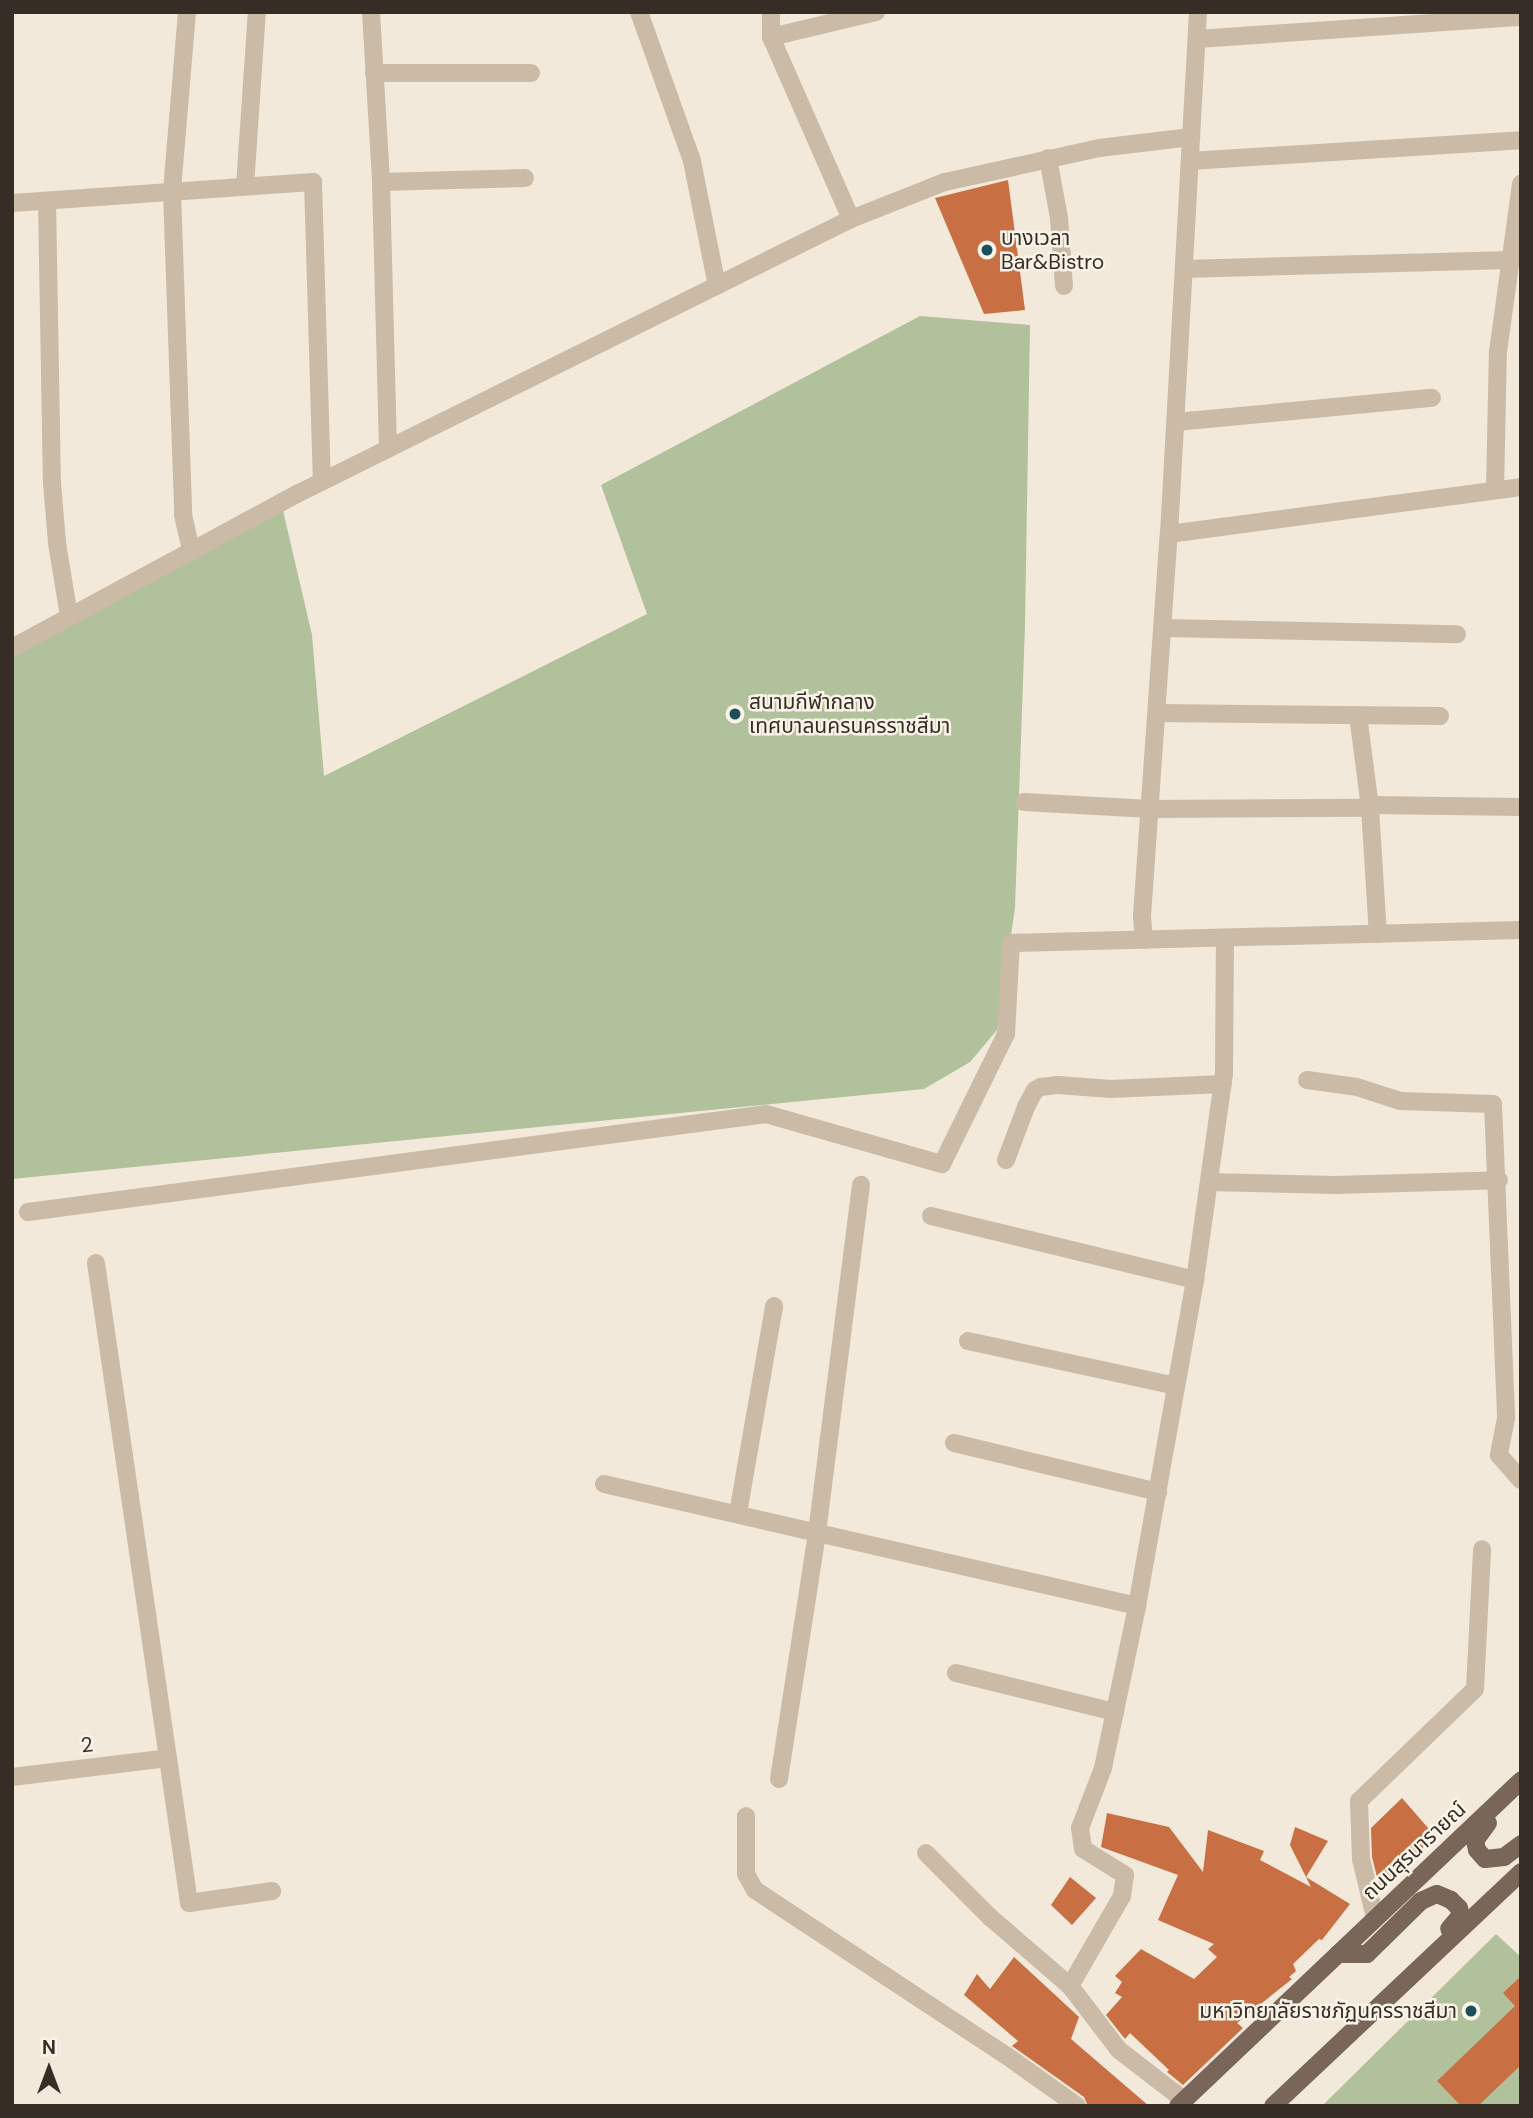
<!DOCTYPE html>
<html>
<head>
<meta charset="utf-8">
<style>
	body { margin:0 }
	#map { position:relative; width:1533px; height:2118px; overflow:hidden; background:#f2e9db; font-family:"DM Sans","Noto Sans Thai",sans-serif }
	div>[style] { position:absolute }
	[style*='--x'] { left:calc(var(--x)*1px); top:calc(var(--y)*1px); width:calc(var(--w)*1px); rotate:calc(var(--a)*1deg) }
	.green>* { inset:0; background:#b1c19b }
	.building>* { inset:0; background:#c86f43 }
	.street>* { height:18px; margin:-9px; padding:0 9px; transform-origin:9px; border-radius:9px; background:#cabaa6 }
	.primary>* { height:18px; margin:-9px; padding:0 9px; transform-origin:9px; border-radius:9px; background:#796658 }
	.dots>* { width:19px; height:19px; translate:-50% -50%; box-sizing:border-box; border:4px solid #faf3e7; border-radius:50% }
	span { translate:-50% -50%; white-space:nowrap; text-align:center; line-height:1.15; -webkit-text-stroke:5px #faf3e7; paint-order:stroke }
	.poi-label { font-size:21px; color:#362d27 }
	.left { translate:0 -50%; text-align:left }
	.right { translate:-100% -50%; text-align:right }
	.street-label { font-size:21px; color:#362d27 }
	.frame { position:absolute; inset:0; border:14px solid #362d27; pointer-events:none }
	.north { position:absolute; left:14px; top:2034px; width:70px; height:70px; -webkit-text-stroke:5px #faf3e7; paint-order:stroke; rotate:0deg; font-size:19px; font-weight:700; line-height:28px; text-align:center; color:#362d27 }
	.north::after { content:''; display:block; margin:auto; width:24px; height:32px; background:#362d27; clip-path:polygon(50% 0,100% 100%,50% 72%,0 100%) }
</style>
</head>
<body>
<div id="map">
	<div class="green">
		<div style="clip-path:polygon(920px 316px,1030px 325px,1025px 626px,1015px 908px,997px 1030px,970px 1062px,924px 1089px,12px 1179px,12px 651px,281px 502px,312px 635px,324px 776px,647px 614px,601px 485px)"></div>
		<div style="clip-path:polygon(1496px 1934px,1521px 1957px,1521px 2102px,1516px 2106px,1322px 2106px)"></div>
	</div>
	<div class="building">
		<div style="clip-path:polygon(1008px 180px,1025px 310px,984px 314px,935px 198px)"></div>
		<div style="clip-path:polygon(1402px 1798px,1435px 1836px,1380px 1889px,1372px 1857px,1371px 1828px)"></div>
		<div style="clip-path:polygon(1107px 1813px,1169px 1827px,1203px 1872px,1208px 1830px,1264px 1851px,1260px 1860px,1311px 1887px,1306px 1877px,1350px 1904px,1322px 1940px,1319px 1939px,1293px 1964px,1296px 1971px,1289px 1977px,1292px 1979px,1237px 2023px,1243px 2028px,1183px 2085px,1167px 2072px,1169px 2070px,1130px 2033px,1125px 2039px,1106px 2015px,1122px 1997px,1115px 1993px,1122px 1982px,1115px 1976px,1141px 1949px,1194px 1979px,1217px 1957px,1208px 1949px,1214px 1944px,1158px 1920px,1178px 1875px,1101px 1847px)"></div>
		<div style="clip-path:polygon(1295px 1827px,1328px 1841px,1306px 1877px,1290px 1845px)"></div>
		<div style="clip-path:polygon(1070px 1877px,1096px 1898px,1072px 1925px,1051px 1905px)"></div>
		<div style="clip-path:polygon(1014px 1957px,1079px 2017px,1071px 2039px,1149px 2106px,1088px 2106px,1084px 2097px,1012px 2046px,1018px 2041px,964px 1995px,977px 1974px,990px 1989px)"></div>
		<div style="clip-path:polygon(1521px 1976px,1521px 2065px,1478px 2106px,1461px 2106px,1437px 2081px,1515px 2006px,1503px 1993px)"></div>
	</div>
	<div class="street">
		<div style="--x:187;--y:12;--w:181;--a:94.8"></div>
		<div style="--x:172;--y:192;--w:323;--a:88"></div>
		<div style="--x:183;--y:515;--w:37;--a:77"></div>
		<div style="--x:371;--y:12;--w:170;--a:86.6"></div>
		<div style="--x:381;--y:182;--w:267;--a:88.5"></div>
		<div style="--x:639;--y:12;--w:158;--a:70.4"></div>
		<div style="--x:692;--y:161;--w:127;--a:78.7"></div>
		<div style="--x:771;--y:12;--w:25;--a:90"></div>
		<div style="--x:771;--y:37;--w:199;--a:66.3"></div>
		<div style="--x:1198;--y:12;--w:523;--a:93.18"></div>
		<div style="--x:1169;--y:534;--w:355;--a:-7.6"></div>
		<div style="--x:771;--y:37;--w:108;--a:-13.4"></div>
		<div style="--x:1197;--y:39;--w:325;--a:-3.9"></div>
		<div style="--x:374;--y:73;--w:157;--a:0"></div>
		<div style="--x:1048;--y:158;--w:61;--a:79.6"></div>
		<div style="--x:1059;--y:218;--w:68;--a:85.8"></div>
		<div style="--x:1190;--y:161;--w:332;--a:-3.6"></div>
		<div style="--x:381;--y:182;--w:144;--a:-1.6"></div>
		<div style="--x:245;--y:186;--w:174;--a:-86.1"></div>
		<div style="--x:47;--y:201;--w:282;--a:89"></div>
		<div style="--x:52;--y:483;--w:60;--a:85.2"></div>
		<div style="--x:57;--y:543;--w:74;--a:80.7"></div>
		<div style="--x:12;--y:203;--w:302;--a:-4"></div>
		<div style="--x:313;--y:182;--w:300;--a:88.3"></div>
		<div style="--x:1184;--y:269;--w:326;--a:-1.6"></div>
		<div style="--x:1176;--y:422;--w:257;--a:-5.4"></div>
		<div style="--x:1495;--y:490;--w:138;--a:-88.8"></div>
		<div style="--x:1498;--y:352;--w:170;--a:-82.2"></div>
		<div style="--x:1163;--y:628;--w:294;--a:1.2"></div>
		<div style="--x:12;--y:648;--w:324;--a:-28.4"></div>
		<div style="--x:297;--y:494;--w:618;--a:-26.4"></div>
		<div style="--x:851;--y:219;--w:101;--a:-21.5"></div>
		<div style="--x:945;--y:182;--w:158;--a:-12.4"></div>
		<div style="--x:1099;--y:148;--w:93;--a:-6.8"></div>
		<div style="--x:1157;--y:713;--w:283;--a:0.6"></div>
		<div style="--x:1358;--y:715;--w:94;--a:82.6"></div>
		<div style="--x:1370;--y:808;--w:126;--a:86.4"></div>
		<div style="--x:1024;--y:802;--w:126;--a:3.2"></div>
		<div style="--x:1150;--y:809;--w:220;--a:-0.3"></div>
		<div style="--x:1370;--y:805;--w:151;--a:0.8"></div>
		<div style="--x:1144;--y:940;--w:24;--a:-95"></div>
		<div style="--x:1142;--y:916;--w:383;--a:-86"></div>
		<div style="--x:1307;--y:1080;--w:50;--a:8"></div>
		<div style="--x:1357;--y:1087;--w:45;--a:18"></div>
		<div style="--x:1400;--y:1101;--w:93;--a:1.8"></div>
		<div style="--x:1493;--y:1104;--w:314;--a:87.6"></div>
		<div style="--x:1506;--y:1418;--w:38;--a:101"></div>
		<div style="--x:1499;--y:1455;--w:33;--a:49"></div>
		<div style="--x:1006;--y:1160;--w:57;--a:-69.3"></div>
		<div style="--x:1026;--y:1107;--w:19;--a:-62"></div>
		<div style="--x:1035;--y:1090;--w:7;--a:-27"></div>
		<div style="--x:1041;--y:1087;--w:17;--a:-7"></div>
		<div style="--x:1058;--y:1085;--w:53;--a:4.3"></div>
		<div style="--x:1111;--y:1089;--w:112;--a:-2.6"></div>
		<div style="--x:1209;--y:1182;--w:126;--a:1.4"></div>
		<div style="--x:1335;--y:1185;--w:164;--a:-1.7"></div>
		<div style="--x:28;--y:1212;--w:744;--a:-7.56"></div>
		<div style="--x:766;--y:1114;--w:183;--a:15.9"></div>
		<div style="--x:942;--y:1164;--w:145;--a:-63.8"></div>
		<div style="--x:1006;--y:1034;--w:91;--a:-86.9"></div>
		<div style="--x:1011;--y:943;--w:510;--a:-1.46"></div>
		<div style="--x:931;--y:1216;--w:272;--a:13.6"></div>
		<div style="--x:96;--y:1263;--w:647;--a:81.73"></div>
		<div style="--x:189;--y:1903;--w:84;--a:-8.2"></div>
		<div style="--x:968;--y:1341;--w:213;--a:12.2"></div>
		<div style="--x:954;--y:1443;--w:210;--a:13.5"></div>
		<div style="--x:604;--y:1484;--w:547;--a:12.89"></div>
		<div style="--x:738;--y:1513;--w:210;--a:-80.1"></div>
		<div style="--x:956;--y:1673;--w:164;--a:13.8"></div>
		<div style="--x:12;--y:1777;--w:157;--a:-6.9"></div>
		<div style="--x:779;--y:1779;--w:249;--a:-81.2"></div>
		<div style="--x:817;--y:1533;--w:351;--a:-82.8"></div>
		<div style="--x:746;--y:1816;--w:58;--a:90"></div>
		<div style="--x:746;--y:1874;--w:18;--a:61"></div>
		<div style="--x:755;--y:1890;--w:302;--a:33.4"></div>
		<div style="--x:1007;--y:2056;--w:86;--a:35.5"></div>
		<div style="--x:926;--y:1853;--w:92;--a:45"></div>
		<div style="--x:991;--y:1918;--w:104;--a:40.7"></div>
		<div style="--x:1070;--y:1986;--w:81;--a:52.6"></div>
		<div style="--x:1119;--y:2050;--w:82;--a:37.6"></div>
		<div style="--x:1375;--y:1918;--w:61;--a:-103.3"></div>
		<div style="--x:1361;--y:1859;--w:58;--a:-92"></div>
		<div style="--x:1359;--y:1801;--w:161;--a:-44"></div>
		<div style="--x:1475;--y:1689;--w:140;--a:-87.1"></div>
		<div style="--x:1070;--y:1986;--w:104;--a:-60"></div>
		<div style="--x:1122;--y:1896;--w:21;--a:-82"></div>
		<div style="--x:1125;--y:1875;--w:49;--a:-148.2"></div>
		<div style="--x:1083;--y:1849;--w:21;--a:-98"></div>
		<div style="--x:1080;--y:1828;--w:64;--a:-69"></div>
		<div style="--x:1103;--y:1768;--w:166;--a:-78.1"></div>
		<div style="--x:1137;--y:1606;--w:331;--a:-79.9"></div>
		<div style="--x:1195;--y:1280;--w:208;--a:-82"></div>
		<div style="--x:1224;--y:1074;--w:136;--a:-89.6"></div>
	</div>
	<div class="primary">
		<div style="--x:1488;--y:1823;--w:22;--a:126"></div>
		<div style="--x:1475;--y:1841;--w:9;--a:77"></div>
		<div style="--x:1477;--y:1850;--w:12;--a:48"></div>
		<div style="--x:1485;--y:1859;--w:19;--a:-6"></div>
		<div style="--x:1504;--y:1857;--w:21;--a:-37"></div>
		<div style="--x:1338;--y:1954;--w:29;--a:0"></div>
		<div style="--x:1367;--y:1954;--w:76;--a:-44.5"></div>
		<div style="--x:1421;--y:1901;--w:17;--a:-24"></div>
		<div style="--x:1437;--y:1894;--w:15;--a:23"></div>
		<div style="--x:1451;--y:1900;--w:11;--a:45"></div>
		<div style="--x:1459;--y:1908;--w:7;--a:74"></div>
		<div style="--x:1461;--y:1915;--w:18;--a:131"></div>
		<div style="--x:1178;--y:2106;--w:473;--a:-43.5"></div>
		<div style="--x:1273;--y:2106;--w:341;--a:-43.3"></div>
	</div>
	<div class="dots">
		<div style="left:987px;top:250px;background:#1c4f59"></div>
		<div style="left:735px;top:714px;background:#1c4f59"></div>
		<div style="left:1471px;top:2011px;background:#1c4f59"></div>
	</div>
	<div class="poi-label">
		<span class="left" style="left:1001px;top:250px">บางเวลา<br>Bar&amp;Bistro</span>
		<span class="left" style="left:749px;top:714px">สนามกีฬากลาง<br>เทศบาลนครนครราชสีมา</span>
		<span class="right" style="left:1457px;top:2011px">มหาวิทยาลัยราชภัฏนครราชสีมา</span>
	</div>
	<div class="street-label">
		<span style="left:87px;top:1745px;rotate:-7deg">2</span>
		<span style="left:1414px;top:1851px;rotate:-43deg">ถนนสุรนารายณ์</span>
	</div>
	<div class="frame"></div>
	<div class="north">N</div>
</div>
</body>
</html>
